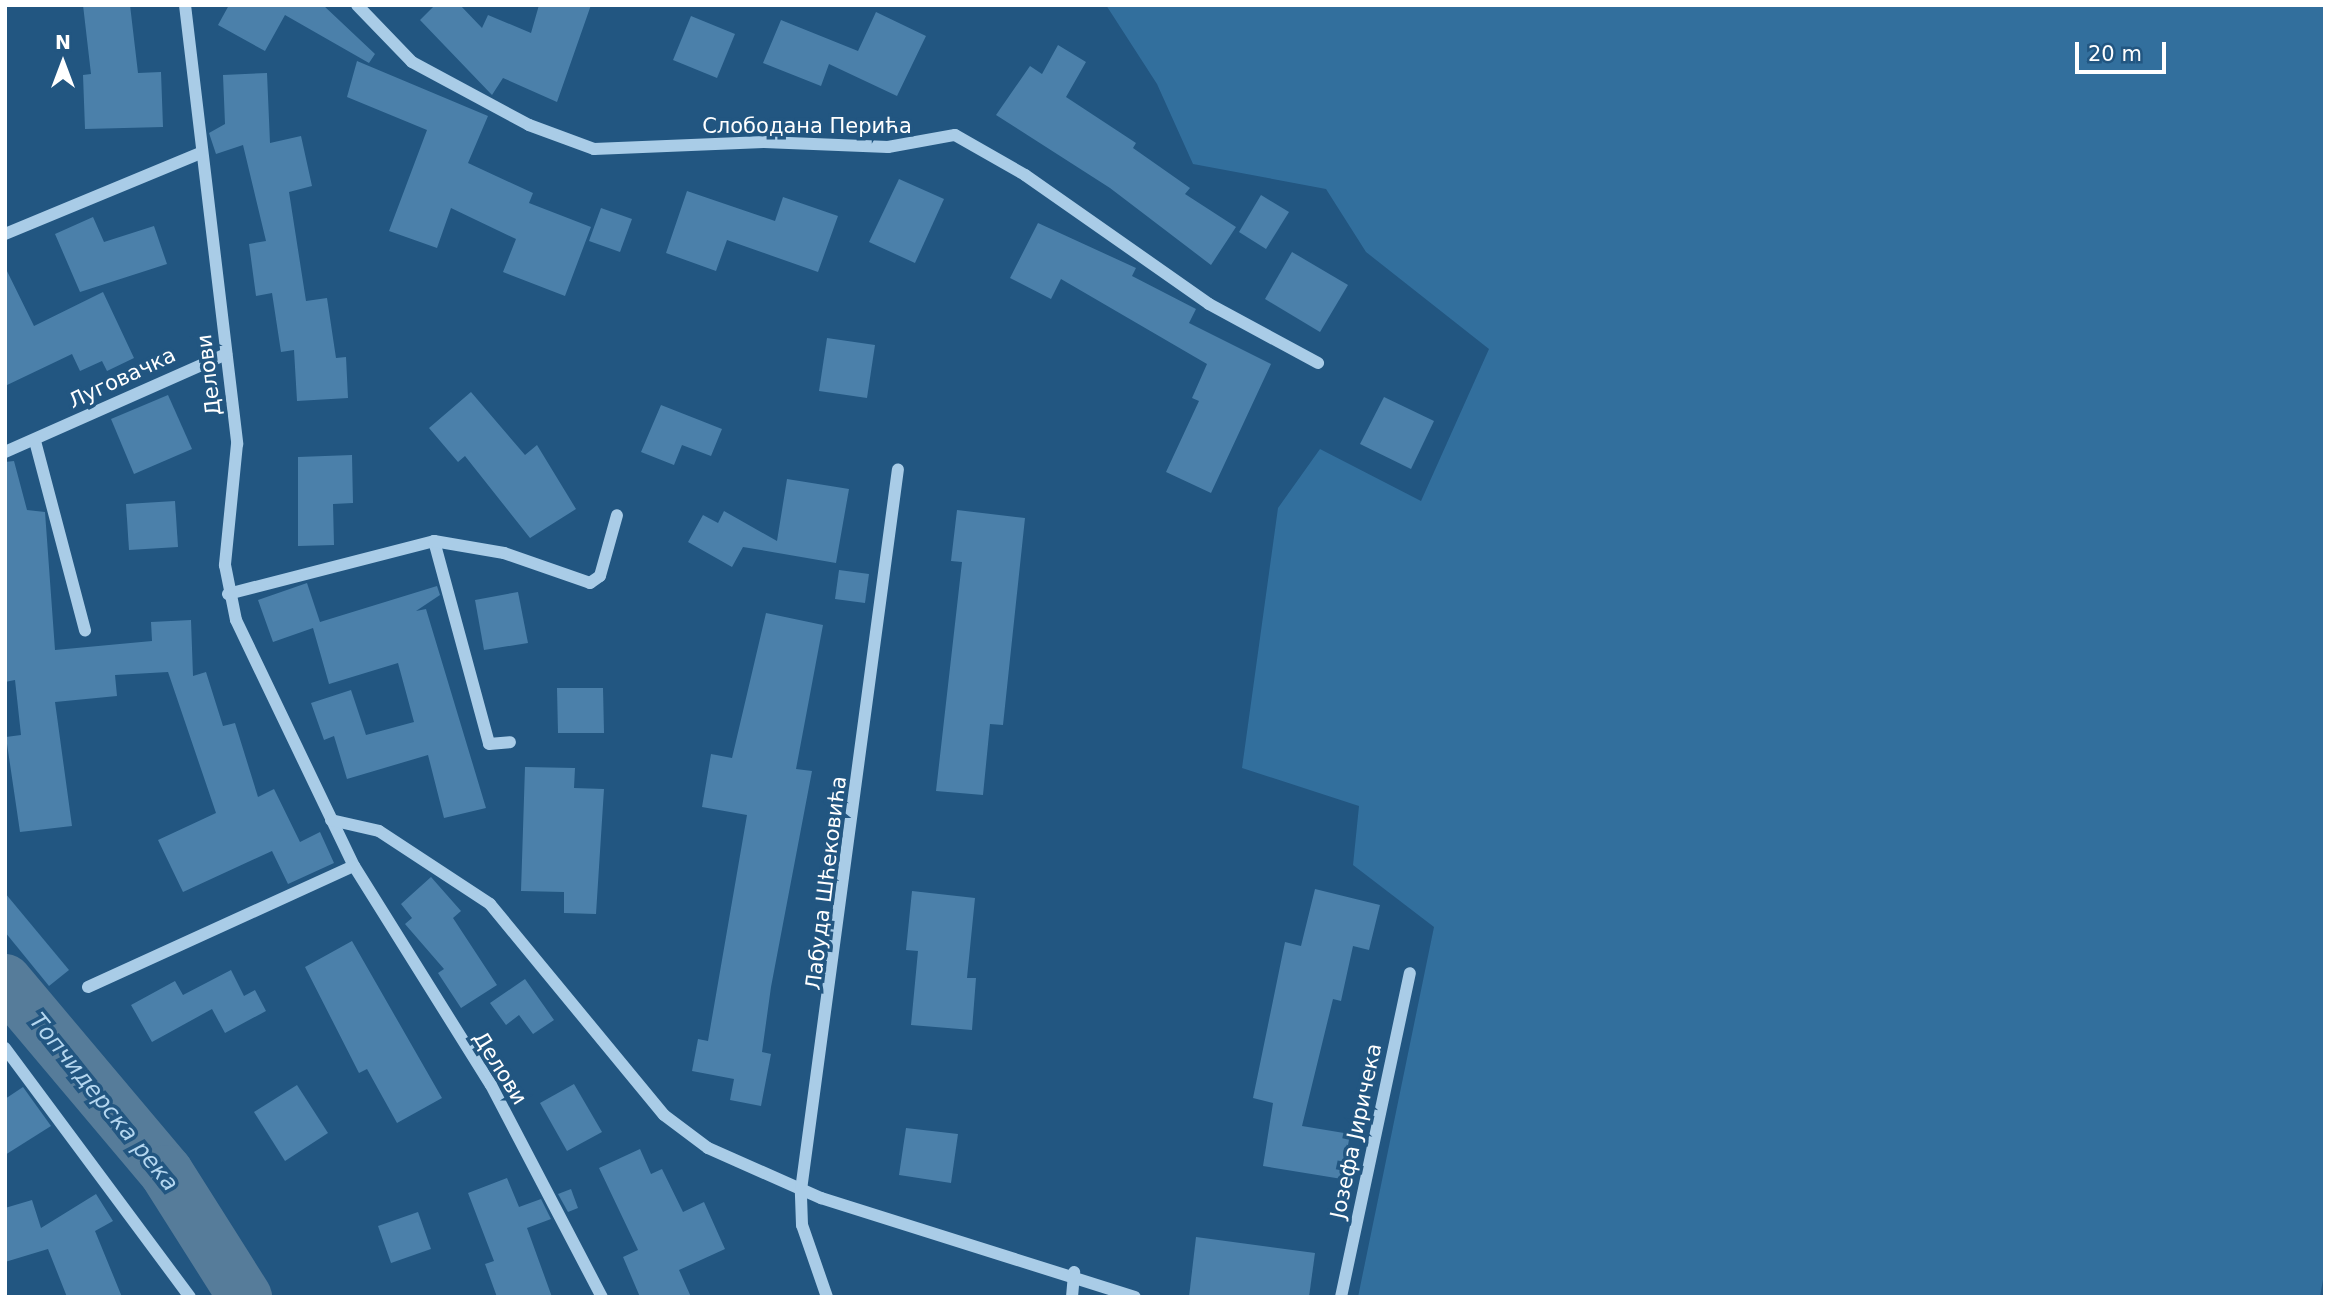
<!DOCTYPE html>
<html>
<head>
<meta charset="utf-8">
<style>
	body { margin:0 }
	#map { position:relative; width:2330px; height:1302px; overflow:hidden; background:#225681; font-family:"DejaVu Sans",sans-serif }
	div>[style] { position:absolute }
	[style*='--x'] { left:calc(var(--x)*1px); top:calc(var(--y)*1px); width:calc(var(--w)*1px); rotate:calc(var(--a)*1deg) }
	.green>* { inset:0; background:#326f9d }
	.river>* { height:54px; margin:-27px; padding:0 27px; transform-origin:27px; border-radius:27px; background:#567c9a }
	.building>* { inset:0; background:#4b80aa }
	.minor>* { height:12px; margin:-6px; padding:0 6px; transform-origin:6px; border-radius:6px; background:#a9cce7 }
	span { translate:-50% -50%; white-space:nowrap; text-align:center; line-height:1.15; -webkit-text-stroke:7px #225681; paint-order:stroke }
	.street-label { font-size:21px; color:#fff }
	.water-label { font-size:23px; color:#b4d6ef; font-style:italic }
	.frame { position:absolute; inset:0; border:7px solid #fff; pointer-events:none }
	.north { position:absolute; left:28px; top:28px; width:70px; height:70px; -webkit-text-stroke:5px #225681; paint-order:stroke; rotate:0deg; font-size:19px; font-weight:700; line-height:28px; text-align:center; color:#fff }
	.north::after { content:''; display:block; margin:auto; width:24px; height:32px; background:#fff; clip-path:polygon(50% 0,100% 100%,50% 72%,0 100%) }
	.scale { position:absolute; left:2075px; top:42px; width:91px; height:32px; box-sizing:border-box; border:4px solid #fff; border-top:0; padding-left:9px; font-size:21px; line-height:24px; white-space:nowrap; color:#fff; -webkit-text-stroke:5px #225681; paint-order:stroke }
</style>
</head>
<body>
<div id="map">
	<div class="green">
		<div style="clip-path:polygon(1106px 5px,2325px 5px,2325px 1268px,2320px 1297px,1358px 1297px,1434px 927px,1353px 865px,1359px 806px,1242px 768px,1278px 508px,1320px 449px,1421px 501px,1489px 349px,1366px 252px,1326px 189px,1193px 164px,1157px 84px)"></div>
	</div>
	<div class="river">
		<div style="--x:5;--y:981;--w:250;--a:49.9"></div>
		<div style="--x:166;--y:1172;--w:148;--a:57.7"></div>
	</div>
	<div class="building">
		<div style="clip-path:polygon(83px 5px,130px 5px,138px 73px,161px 72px,163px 127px,85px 129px,83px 75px,91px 74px)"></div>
		<div style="clip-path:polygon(229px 5px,323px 5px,375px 54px,369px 63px,285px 15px,265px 51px,218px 25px)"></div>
		<div style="clip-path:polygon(435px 5px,460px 5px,482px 28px,488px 15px,531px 33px,539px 5px,591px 5px,557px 102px,503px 78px,492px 95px,420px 20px)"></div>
		<div style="clip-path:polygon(876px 12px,926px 36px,897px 96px,829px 64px,821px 86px,763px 63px,781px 20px,858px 51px)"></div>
		<div style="clip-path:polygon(691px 16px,735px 34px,717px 78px,673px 60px)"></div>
		<div style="clip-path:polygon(1058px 45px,1086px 62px,1066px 97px,1136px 143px,1133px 148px,1190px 188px,1185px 194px,1236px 227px,1211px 265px,1110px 188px,996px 115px,1030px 66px,1042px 74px)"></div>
		<div style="clip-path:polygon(357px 61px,488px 116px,468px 163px,533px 193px,529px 203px,591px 227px,565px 296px,503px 272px,516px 239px,451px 208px,437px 248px,389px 231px,427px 130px,347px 97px)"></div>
		<div style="clip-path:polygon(267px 73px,270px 143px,301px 136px,312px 186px,289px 192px,306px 301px,327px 298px,336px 358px,346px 357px,348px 398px,297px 401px,294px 350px,281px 352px,272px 293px,256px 296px,249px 244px,266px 241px,243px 145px,216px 154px,209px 133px,225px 124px,223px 75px)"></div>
		<div style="clip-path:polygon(899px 179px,944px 199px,915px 263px,869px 242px)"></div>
		<div style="clip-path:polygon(687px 191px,775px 221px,783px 197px,838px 216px,818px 272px,727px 240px,716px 271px,666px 253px)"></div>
		<div style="clip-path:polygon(1261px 195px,1289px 212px,1266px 249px,1239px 232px)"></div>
		<div style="clip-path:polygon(601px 208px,632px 219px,620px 252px,589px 241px)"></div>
		<div style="clip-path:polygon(93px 217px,104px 242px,154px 226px,167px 264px,80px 292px,55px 234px)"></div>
		<div style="clip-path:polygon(1038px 223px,1136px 268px,1132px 276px,1196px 309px,1189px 323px,1271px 364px,1211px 493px,1166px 472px,1199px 401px,1192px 398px,1207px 364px,1061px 279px,1051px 299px,1010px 278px)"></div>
		<div style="clip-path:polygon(1292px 252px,1348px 285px,1320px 332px,1265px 299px)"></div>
		<div style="clip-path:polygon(5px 267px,34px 326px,103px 292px,134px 358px,107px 371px,102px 361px,80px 371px,72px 354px,5px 386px)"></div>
		<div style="clip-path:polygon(827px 338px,875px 345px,867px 398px,819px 391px)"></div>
		<div style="clip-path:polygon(471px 392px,525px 455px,537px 445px,576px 509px,530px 538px,465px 456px,458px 462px,429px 428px)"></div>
		<div style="clip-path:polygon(168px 395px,192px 449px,134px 474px,111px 419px)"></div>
		<div style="clip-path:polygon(1384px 397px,1434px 421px,1411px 469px,1360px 444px)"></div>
		<div style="clip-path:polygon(661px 405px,722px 429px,711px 456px,682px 445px,674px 465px,641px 452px)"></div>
		<div style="clip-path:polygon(352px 455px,353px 503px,333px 504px,334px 545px,298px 546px,298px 457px)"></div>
		<div style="clip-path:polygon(14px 461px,27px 510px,45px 512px,55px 650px,152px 641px,151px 622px,191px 620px,193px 676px,206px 672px,223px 726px,235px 723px,258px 797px,274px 789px,300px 842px,320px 832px,334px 863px,288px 884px,272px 851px,183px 892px,158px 840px,216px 813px,168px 672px,115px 675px,117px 696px,55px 702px,72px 826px,20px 832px,6px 737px,21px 735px,15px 680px,5px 682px,5px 462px)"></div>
		<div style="clip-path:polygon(787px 479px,849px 489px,836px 563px,743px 547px,732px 567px,688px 542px,703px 515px,718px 523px,724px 511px,777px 541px)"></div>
		<div style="clip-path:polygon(175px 501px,178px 547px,129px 550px,126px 504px)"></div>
		<div style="clip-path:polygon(957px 510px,1025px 518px,1003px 725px,990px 724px,983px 795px,936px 791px,962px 562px,951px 561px)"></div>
		<div style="clip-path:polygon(839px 570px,869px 574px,865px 603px,835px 599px)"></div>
		<div style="clip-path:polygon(307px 583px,320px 622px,437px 586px,440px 595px,416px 611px,426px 609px,486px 808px,444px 818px,428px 755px,347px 779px,334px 736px,324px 740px,311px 703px,351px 690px,366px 735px,414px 722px,398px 663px,329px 684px,313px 628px,273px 642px,258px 600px)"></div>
		<div style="clip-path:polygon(518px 592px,528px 643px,484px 650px,475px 600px)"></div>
		<div style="clip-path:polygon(766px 613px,823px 625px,796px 769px,812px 771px,771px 987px,762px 1052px,771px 1054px,761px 1106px,730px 1100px,734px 1079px,692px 1071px,698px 1039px,708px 1041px,747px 815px,702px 807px,711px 754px,732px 758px)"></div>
		<div style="clip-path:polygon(557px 688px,603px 688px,604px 733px,558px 733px)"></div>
		<div style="clip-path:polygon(525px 767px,575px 768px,574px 788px,604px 789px,596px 914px,564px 913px,564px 892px,521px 891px)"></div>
		<div style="clip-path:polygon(431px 877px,461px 911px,453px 918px,497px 985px,461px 1008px,438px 973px,444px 969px,405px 924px,412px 918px,401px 904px)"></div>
		<div style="clip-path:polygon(1315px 889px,1380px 905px,1369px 950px,1353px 946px,1341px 1001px,1333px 999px,1302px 1126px,1350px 1134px,1342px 1179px,1263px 1166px,1273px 1103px,1253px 1098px,1285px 942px,1301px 946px)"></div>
		<div style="clip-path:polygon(912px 891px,975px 898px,967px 978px,976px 978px,972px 1030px,911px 1025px,918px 951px,906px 950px)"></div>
		<div style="clip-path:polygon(5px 893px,69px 970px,49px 986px,5px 932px)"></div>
		<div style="clip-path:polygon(352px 941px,442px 1098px,397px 1123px,367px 1069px,359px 1073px,305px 967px)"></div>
		<div style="clip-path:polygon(231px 970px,244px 996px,255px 990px,266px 1011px,225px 1033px,212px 1009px,152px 1042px,131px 1005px,175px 981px,183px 995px)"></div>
		<div style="clip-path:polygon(525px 979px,554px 1020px,533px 1034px,519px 1015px,506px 1025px,490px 1003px)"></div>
		<div style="clip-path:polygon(574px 1084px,602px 1132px,567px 1151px,540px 1103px)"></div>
		<div style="clip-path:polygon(297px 1085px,328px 1133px,285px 1161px,254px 1112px)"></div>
		<div style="clip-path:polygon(23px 1087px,51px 1126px,5px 1155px,5px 1099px)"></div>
		<div style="clip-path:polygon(906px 1128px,958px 1134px,951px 1183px,899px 1175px)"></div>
		<div style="clip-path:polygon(640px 1149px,651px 1174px,662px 1169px,683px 1212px,704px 1202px,725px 1249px,679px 1270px,691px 1297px,640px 1297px,623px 1257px,638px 1250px,599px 1168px)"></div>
		<div style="clip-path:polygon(507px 1178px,519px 1207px,541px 1199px,551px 1219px,527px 1228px,552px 1297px,497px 1297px,485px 1264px,494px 1261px,468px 1193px)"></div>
		<div style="clip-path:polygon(571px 1189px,578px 1208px,568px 1212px,558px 1194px)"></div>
		<div style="clip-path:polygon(96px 1194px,113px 1221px,95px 1231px,122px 1297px,67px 1297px,48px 1249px,5px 1262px,5px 1208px,32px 1200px,41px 1228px)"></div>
		<div style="clip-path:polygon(418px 1212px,431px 1249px,391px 1263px,378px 1226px)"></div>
		<div style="clip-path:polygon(1196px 1237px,1315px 1253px,1309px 1297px,1189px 1297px)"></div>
	</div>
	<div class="minor">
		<div style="--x:185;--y:5;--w:442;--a:83.2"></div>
		<div style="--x:237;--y:444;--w:122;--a:95.7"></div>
		<div style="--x:225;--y:565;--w:56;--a:78.7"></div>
		<div style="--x:236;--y:620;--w:273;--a:64.4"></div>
		<div style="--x:354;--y:866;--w:258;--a:58"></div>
		<div style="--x:491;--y:1085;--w:239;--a:62.4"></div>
		<div style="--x:357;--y:5;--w:79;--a:46"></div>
		<div style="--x:412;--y:62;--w:133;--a:28.3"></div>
		<div style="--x:529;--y:125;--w:69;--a:20.3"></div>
		<div style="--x:594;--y:149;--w:170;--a:-2.4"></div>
		<div style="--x:764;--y:142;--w:124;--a:2.3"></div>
		<div style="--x:888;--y:147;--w:68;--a:-10.2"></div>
		<div style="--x:955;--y:135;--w:81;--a:29.7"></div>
		<div style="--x:1025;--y:175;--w:225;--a:35"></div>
		<div style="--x:1209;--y:304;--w:124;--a:28.4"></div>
		<div style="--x:5;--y:234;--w:212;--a:-22.5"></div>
		<div style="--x:35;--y:441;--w:196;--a:75.2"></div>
		<div style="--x:5;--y:452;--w:242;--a:-23.9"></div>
		<div style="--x:434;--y:541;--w:210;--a:74.8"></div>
		<div style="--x:489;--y:744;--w:21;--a:-5"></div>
		<div style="--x:228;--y:594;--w:213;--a:-14.4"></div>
		<div style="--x:434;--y:541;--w:71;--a:9.7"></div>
		<div style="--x:504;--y:553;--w:91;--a:19.2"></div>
		<div style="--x:590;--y:583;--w:12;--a:-35"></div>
		<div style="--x:600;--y:576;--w:63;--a:-74.4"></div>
		<div style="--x:331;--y:820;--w:49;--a:12.9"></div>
		<div style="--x:379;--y:831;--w:133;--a:33.3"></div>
		<div style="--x:490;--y:904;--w:273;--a:50.5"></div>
		<div style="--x:664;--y:1115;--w:55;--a:36.9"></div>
		<div style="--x:708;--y:1148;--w:124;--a:23.9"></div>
		<div style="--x:821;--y:1198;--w:329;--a:17.5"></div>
		<div style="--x:88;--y:987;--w:292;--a:-24.5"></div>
		<div style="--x:5;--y:1048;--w:310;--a:53.4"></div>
		<div style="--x:827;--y:1297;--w:76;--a:-109.1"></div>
		<div style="--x:802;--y:1225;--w:35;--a:-92"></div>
		<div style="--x:801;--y:1190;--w:727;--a:-82.34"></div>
		<div style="--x:1072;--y:1297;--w:25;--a:-85"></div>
		<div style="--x:1341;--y:1297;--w:331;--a:-78"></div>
	</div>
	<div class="street-label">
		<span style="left:807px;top:126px">Слободана Перића</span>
		<span style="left:209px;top:375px;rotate:-97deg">Делови</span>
		<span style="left:122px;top:378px;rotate:-25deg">Луговачка</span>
		<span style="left:826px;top:883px;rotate:-83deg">Лабуда Шћековића</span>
		<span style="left:500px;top:1068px;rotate:58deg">Делови</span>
		<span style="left:1356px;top:1131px;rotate:-78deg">Јозефа Јиричека</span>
	</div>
	<div class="water-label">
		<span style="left:104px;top:1102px;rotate:51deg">Топчидерска река</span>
	</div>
	<div class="frame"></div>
	<div class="north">N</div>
	<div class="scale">20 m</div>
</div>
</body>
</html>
